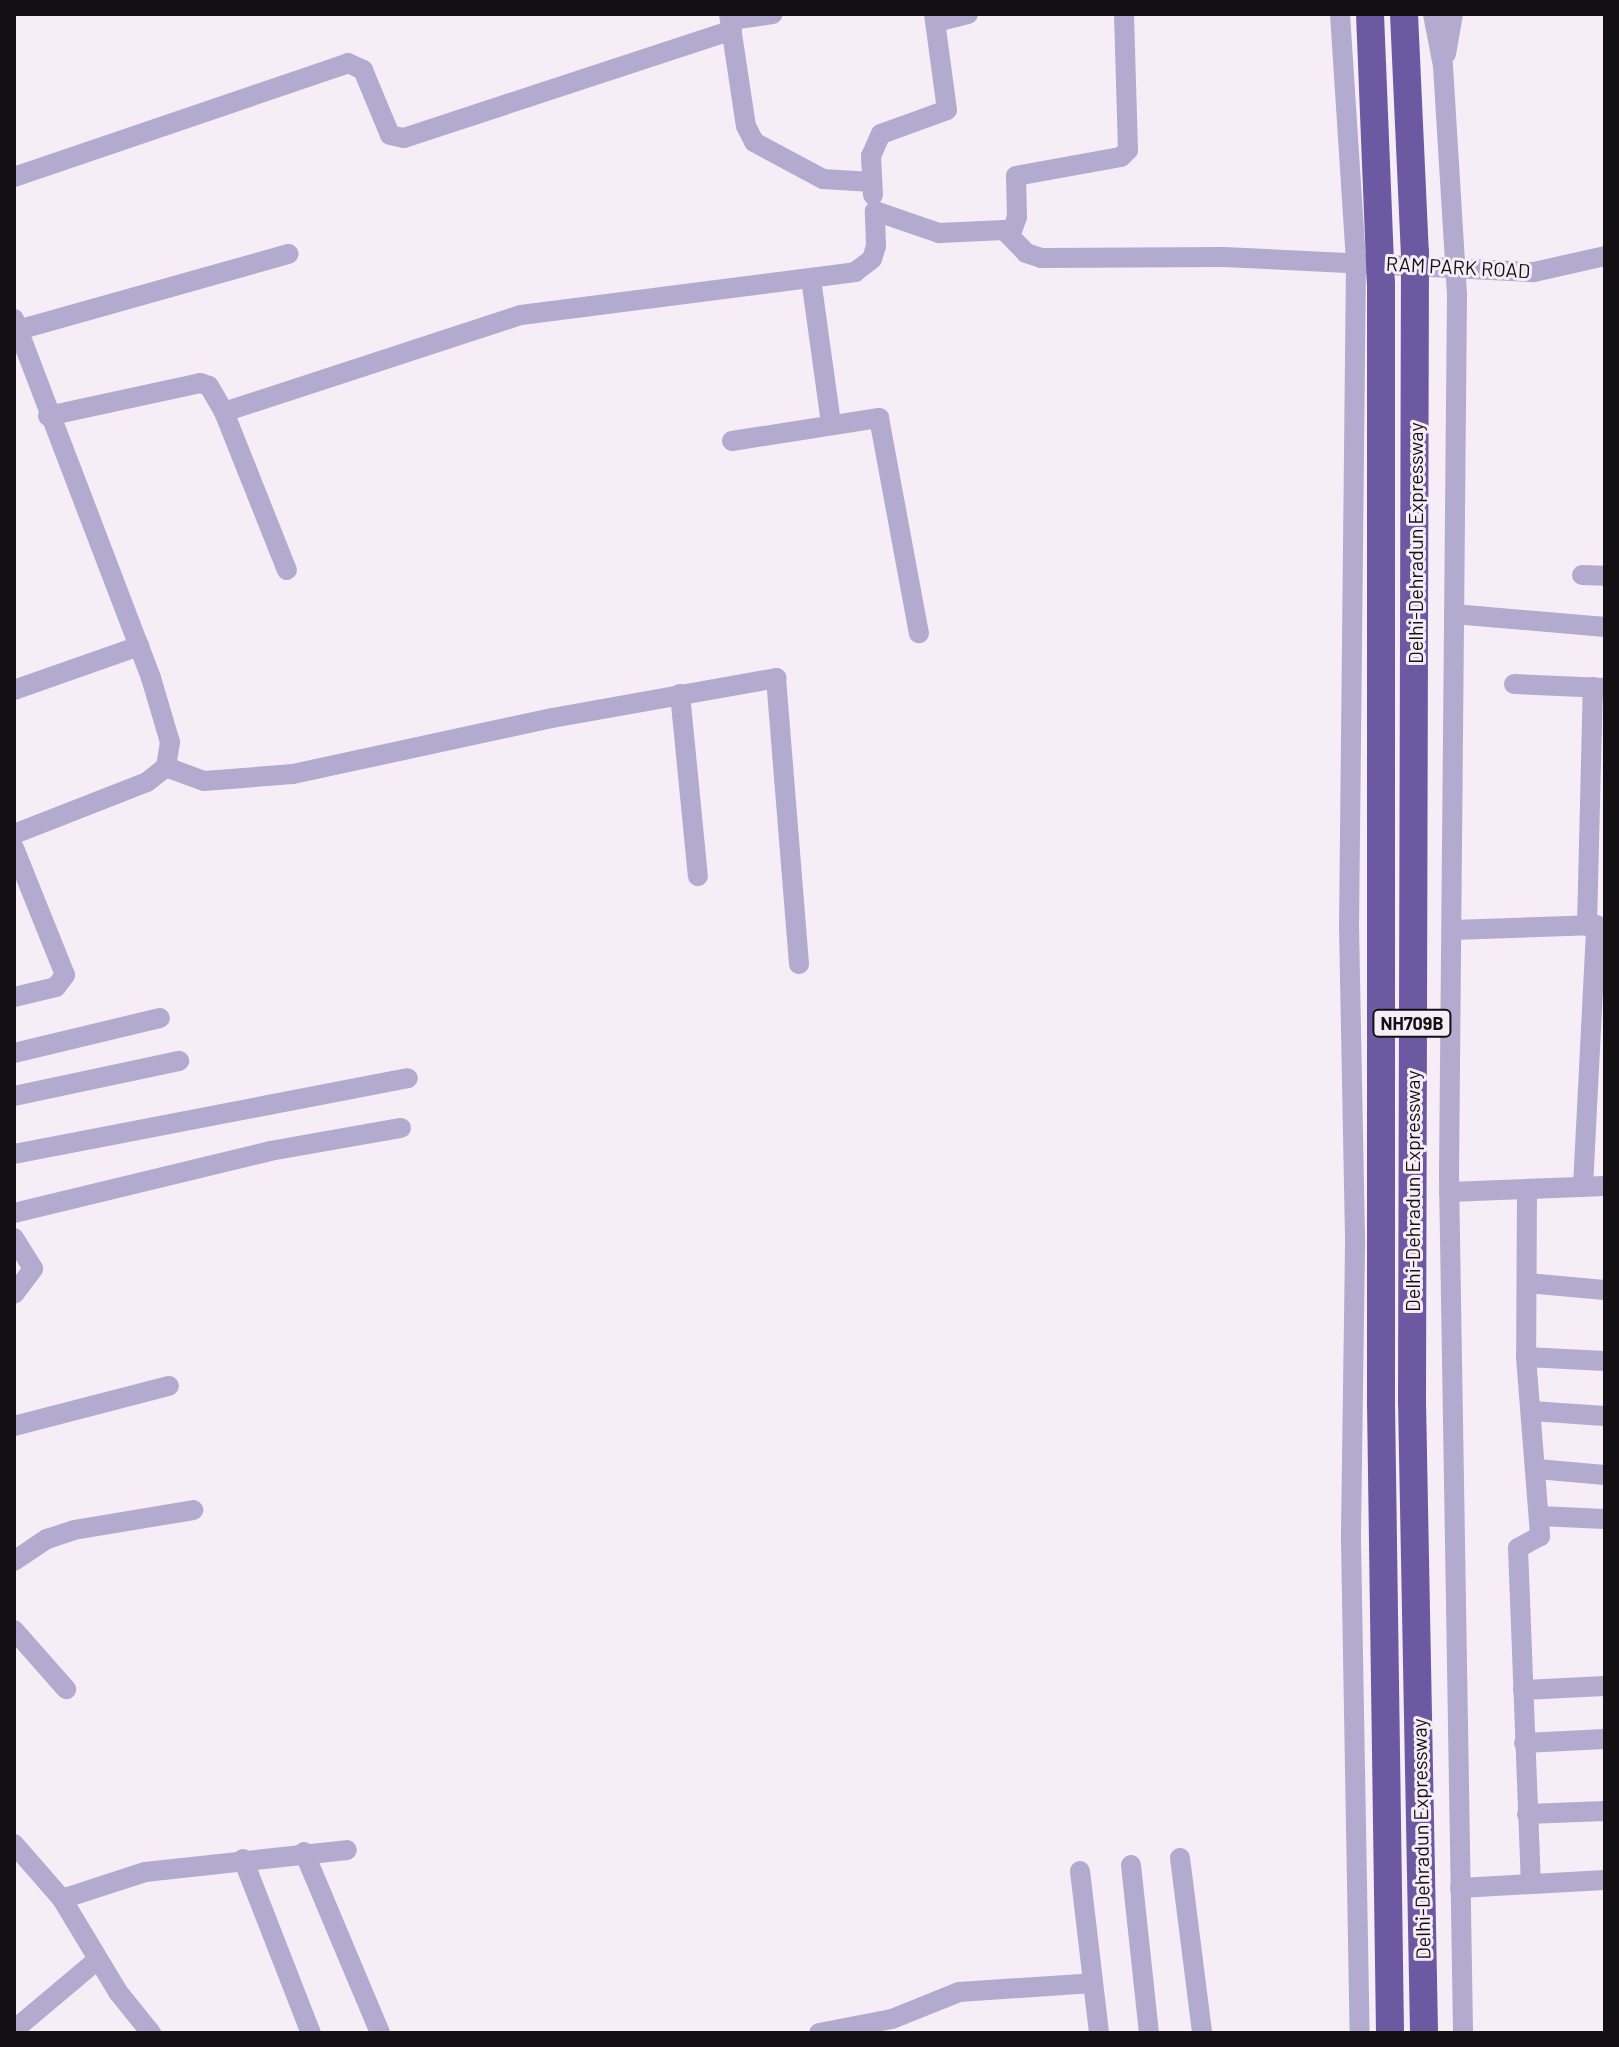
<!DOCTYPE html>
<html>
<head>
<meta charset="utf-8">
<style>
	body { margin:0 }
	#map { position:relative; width:1619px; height:2047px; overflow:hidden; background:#f7edf7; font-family:Barlow,sans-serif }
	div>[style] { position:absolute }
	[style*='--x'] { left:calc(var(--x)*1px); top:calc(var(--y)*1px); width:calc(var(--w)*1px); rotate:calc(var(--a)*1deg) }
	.minor>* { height:20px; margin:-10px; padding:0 10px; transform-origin:10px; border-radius:10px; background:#b2abcf }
	.highway-bridge>* { height:28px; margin:-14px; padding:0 14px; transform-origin:14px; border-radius:14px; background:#6c59a2 }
	span { translate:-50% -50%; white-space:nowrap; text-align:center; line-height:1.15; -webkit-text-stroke:6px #f7edf7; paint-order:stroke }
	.shield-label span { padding:2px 6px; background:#f7edf7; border:2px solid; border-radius:6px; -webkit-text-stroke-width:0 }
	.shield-label { font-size:18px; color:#131013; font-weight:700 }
	.street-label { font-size:20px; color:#131013 }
	.frame { position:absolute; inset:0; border:16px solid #131013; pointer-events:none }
</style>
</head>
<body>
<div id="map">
	<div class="minor">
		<div style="--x:729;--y:14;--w:113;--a:81.4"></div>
		<div style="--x:746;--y:126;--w:18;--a:63"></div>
		<div style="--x:754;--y:142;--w:78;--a:28.2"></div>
		<div style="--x:823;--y:179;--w:49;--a:3.5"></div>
		<div style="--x:1340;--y:14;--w:249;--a:86.3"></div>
		<div style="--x:1356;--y:262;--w:663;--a:90.6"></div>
		<div style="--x:1349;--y:925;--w:321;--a:88.9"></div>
		<div style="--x:1355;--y:1246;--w:294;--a:90.8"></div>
		<div style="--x:1351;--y:1540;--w:493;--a:89"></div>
		<div style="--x:1433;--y:14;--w:53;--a:79.1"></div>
		<div style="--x:1443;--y:66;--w:228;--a:86.5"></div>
		<div style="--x:1457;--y:294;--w:883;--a:90.52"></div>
		<div style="--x:1449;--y:1177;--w:856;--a:89.06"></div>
		<div style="--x:730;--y:20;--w:43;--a:-7.9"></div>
		<div style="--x:936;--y:22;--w:33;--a:-14"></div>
		<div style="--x:1446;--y:54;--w:41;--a:-80.1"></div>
		<div style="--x:14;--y:177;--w:353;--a:-18.8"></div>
		<div style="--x:348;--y:63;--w:17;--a:25"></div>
		<div style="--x:363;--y:70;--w:70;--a:67.4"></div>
		<div style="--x:390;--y:135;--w:14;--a:12"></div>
		<div style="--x:404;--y:138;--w:345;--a:-18.2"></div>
		<div style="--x:873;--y:195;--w:39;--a:-93"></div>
		<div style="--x:871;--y:156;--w:24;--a:-66"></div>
		<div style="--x:881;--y:134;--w:70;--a:-20"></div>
		<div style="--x:947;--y:110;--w:97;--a:-97.7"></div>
		<div style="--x:1011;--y:234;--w:18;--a:-71"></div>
		<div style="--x:1017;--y:217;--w:41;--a:-91.4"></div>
		<div style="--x:1016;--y:176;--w:107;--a:-10.3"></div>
		<div style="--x:1121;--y:157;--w:10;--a:-45"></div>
		<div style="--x:1128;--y:150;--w:136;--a:-91.7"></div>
		<div style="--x:811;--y:279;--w:146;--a:82.1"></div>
		<div style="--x:14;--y:319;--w:384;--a:69.1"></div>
		<div style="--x:151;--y:678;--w:67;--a:73.5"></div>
		<div style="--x:170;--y:742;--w:25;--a:99"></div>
		<div style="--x:166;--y:767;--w:24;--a:142"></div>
		<div style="--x:147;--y:782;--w:143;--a:158.6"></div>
		<div style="--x:18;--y:330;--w:281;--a:-15.7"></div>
		<div style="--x:224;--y:412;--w:170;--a:68.3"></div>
		<div style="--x:48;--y:416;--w:156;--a:-12.2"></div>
		<div style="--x:200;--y:383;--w:9;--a:18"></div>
		<div style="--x:209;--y:386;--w:30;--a:60"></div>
		<div style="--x:224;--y:412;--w:312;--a:-18.1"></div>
		<div style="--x:521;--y:315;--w:337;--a:-7.3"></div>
		<div style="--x:855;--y:272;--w:21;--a:-37"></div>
		<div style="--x:872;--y:259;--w:14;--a:-73"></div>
		<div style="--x:876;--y:246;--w:35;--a:-92"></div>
		<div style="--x:875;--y:211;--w:68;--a:19"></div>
		<div style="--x:939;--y:233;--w:65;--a:-2.6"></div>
		<div style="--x:1004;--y:230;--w:32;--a:46"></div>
		<div style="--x:1026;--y:253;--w:16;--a:18"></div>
		<div style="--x:1041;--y:258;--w:183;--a:-0.3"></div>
		<div style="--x:1224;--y:257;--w:310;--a:2.8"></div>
		<div style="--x:1534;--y:272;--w:73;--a:-12.7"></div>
		<div style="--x:732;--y:441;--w:149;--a:-8.9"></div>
		<div style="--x:879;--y:418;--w:219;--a:79.5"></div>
		<div style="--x:1582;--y:575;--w:23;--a:2"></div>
		<div style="--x:1454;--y:614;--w:152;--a:4.9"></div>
		<div style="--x:1514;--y:684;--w:91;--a:2.5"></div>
		<div style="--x:14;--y:690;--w:133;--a:-19.4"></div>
		<div style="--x:680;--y:694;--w:183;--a:84.4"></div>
		<div style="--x:166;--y:767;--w:40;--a:20.2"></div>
		<div style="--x:204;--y:781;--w:89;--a:-4.5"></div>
		<div style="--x:293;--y:774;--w:265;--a:-12.2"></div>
		<div style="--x:552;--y:718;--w:228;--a:-10.1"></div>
		<div style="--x:776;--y:678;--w:287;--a:85.4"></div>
		<div style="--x:14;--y:848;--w:137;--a:68.1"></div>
		<div style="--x:65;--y:975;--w:15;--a:127"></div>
		<div style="--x:56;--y:987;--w:43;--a:166.6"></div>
		<div style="--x:1587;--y:926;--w:239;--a:-88.6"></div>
		<div style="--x:1453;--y:930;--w:144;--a:-2"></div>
		<div style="--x:14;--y:1053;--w:150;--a:-13.5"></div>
		<div style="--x:14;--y:1096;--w:169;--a:-12"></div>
		<div style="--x:14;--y:1154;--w:401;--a:-10.9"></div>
		<div style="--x:1583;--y:1187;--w:261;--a:-87.1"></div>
		<div style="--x:1527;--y:1189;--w:168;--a:90.3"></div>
		<div style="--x:1526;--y:1357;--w:180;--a:85.5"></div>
		<div style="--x:1540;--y:1536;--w:25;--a:151"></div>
		<div style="--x:1518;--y:1548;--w:334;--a:87.8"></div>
		<div style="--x:1449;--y:1192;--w:156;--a:-2.2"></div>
		<div style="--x:14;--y:1213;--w:263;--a:-13.6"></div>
		<div style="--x:270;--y:1151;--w:133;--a:-10"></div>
		<div style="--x:14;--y:1238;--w:36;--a:58"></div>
		<div style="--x:33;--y:1269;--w:31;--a:127"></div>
		<div style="--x:1527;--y:1283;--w:78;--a:5.1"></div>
		<div style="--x:1526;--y:1357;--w:79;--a:2.9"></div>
		<div style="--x:1532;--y:1411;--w:73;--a:3.9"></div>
		<div style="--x:14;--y:1426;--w:160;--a:-14.5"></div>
		<div style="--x:1537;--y:1469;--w:68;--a:5"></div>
		<div style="--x:1539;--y:1516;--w:66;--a:2.6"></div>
		<div style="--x:14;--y:1561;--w:40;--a:-34"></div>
		<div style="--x:47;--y:1539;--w:28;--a:-18"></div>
		<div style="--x:74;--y:1530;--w:121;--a:-9.5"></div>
		<div style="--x:14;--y:1630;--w:79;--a:48.6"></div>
		<div style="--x:1523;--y:1690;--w:82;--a:-2.8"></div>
		<div style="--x:1524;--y:1743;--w:81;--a:-2.8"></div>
		<div style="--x:1527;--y:1814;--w:78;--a:-2.2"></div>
		<div style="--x:14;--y:1844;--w:73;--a:48.9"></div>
		<div style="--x:62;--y:1899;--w:109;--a:58.9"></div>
		<div style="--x:118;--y:1992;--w:53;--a:51.2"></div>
		<div style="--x:304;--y:1852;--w:196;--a:67.2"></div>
		<div style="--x:1180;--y:1858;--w:176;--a:82.8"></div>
		<div style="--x:243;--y:1859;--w:187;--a:68.7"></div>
		<div style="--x:1131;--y:1865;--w:169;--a:83.9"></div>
		<div style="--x:1080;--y:1871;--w:163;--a:83.3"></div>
		<div style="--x:1460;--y:1888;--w:145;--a:-3.2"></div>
		<div style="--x:62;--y:1899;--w:87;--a:-18"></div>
		<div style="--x:145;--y:1872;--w:203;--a:-6.2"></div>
		<div style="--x:14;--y:2030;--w:109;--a:-40.1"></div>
		<div style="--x:819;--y:2033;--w:74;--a:-10.9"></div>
		<div style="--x:892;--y:2019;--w:72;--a:-21.9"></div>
		<div style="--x:959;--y:1992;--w:134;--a:-3.8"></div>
	</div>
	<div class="highway-bridge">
		<div style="--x:1370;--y:14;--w:269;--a:87.7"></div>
		<div style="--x:1381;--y:283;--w:1120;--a:90"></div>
		<div style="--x:1381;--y:1403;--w:630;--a:89.18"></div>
		<div style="--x:1404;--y:14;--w:238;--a:87.4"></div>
		<div style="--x:1415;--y:252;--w:1149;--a:90.15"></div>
		<div style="--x:1412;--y:1401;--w:632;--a:88.91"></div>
	</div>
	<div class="shield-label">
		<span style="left:1412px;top:1023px">NH709B</span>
	</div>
	<div class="street-label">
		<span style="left:1458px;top:267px;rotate:3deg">RAM PARK ROAD</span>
		<span style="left:1415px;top:543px;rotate:-90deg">Delhi-Dehradun Expressway</span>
		<span style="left:1412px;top:1191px;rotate:-90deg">Delhi-Dehradun Expressway</span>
		<span style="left:1421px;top:1839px;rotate:-91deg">Delhi-Dehradun Expressway</span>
	</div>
	<div class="frame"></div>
</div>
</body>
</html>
